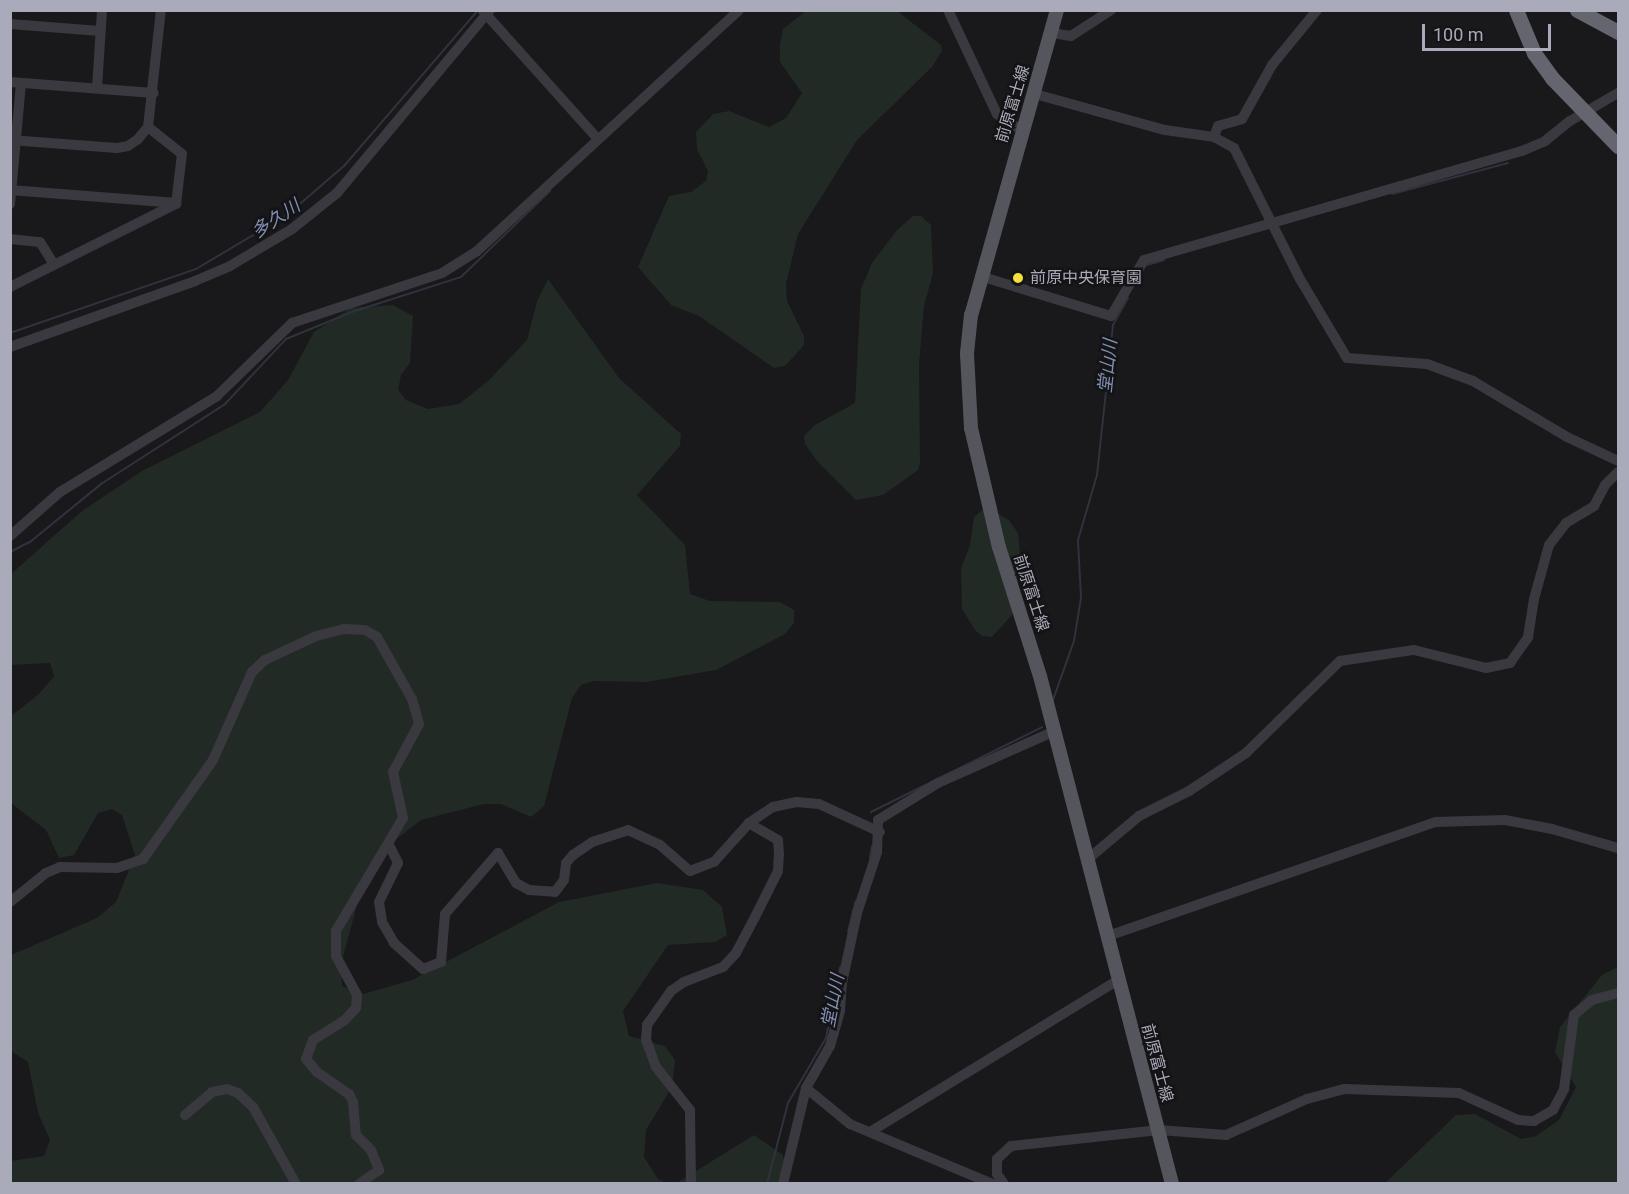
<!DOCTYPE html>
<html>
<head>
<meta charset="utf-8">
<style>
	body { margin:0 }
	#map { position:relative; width:1629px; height:1194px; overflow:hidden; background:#19181a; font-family:Roboto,"Noto Sans JP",sans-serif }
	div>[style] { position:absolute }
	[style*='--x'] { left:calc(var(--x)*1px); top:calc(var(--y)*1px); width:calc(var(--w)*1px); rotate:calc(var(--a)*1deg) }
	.green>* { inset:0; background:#222a25 }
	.stream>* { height:2px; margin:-1px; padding:0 1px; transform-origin:1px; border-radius:1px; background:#2e333e }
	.minor>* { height:10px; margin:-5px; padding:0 5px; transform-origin:5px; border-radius:5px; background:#3a393f }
	.major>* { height:14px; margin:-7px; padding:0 7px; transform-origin:7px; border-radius:7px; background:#55555e }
	.highway>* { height:15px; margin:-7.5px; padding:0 7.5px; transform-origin:7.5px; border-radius:7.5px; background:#656570 }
	.dots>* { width:16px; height:16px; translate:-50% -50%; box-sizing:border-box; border:3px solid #141315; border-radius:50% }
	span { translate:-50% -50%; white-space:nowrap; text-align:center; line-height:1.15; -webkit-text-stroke:5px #141315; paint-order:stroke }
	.street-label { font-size:16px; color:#aaabba }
	.poi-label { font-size:16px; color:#aaabba }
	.left { translate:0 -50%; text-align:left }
	.water-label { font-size:18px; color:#8290b5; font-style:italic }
	.frame { position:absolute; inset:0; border:12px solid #aaabba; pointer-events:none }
	.scale { position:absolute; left:1422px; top:24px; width:129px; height:27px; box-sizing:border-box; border:3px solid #aaabba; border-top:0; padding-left:8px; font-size:18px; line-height:21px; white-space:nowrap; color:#aaabba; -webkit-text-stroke:4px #141315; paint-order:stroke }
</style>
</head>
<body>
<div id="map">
	<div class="green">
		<div style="clip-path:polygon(807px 10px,897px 11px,941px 45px,942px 51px,932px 67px,857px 140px,798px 234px,786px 284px,787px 301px,804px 336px,804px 345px,785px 366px,774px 368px,699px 316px,671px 305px,638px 267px,669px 196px,691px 192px,706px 181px,708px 171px,697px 149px,696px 132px,713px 114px,729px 111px,769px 127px,786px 118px,802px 93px,780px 62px,780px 44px,783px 29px)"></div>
		<div style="clip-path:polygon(913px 216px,921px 216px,931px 225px,933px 273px,924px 306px,919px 364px,920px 462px,918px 470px,883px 495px,856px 500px,817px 461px,805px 444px,804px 436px,815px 425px,855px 403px,861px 289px,872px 263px,897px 230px)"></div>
		<div style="clip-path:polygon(548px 279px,619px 378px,681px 434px,680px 446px,637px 495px,685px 545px,690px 594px,710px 601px,780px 602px,794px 610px,794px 623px,785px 634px,716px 670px,646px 682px,593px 681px,581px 685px,572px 698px,544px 806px,531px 817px,501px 804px,484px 804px,421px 820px,385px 848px,363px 883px,341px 964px,342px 986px,363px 994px,412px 980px,559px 902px,657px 883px,703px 890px,722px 907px,727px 935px,715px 942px,668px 945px,623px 1011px,629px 1036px,665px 1046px,675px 1060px,672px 1087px,646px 1130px,644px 1157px,658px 1179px,666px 1183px,11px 1183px,11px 1161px,44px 1156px,50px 1140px,38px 1113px,28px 1062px,11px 1051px,11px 955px,97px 918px,116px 902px,135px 855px,122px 815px,112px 809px,98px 813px,74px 855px,59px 858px,46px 830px,11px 803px,11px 716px,39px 694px,54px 676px,50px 663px,11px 665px,11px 574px,82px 511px,142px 471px,260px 412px,288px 380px,314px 332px,351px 308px,393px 305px,413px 316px,410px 363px,401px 375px,398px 390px,406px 400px,428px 409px,459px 404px,488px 381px,527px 340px,537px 301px)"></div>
		<div style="clip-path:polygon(986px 507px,1009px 520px,1018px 533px,1020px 553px,1017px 599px,1012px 615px,992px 637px,982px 636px,975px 630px,962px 609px,961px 568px,970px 545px,974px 517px)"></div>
		<div style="clip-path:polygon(1618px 967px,1618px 1183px,1384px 1184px,1456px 1115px,1475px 1114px,1521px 1139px,1536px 1136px,1559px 1120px,1576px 1087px,1555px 1052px,1560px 1027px,1602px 975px)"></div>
		<div style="clip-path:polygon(754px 1135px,783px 1155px,786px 1184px,675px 1184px)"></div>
	</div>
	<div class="stream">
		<div style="--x:1392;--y:194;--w:120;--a:-15"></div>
		<div style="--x:1147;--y:265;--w:18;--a:-16"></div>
		<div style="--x:10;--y:333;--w:197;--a:-19"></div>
		<div style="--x:196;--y:269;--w:106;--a:-30.7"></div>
		<div style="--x:287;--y:215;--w:75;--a:-40.7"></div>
		<div style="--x:344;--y:166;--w:206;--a:-49.3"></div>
		<div style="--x:10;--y:552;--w:22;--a:-27"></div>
		<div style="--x:30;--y:542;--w:92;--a:-39.2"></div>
		<div style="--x:101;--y:484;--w:148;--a:-32.8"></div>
		<div style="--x:225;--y:404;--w:89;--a:-46.8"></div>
		<div style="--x:286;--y:339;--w:71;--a:-22.2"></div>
		<div style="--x:352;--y:312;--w:114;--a:-17.8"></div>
		<div style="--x:461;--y:277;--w:124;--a:-44"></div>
		<div style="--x:1053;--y:700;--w:63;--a:-70.4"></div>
		<div style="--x:1074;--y:641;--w:44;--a:-80.8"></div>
		<div style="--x:1081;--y:598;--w:58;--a:-93"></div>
		<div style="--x:1078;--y:540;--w:68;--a:-73.7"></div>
		<div style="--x:1097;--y:475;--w:151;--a:-83.9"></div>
		<div style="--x:1113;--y:325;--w:31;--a:-61"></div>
		<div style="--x:871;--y:812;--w:191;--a:-26.4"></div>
		<div style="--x:870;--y:858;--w:12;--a:-81"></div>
		<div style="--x:848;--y:932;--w:32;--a:-76"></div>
		<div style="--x:767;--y:1184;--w:84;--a:-75.5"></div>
		<div style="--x:788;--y:1103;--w:75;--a:-59.7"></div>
		<div style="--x:826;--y:1038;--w:72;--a:-78.8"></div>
	</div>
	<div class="minor">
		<div style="--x:948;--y:10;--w:115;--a:64.8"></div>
		<div style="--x:997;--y:114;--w:30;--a:33"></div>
		<div style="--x:483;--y:11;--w:171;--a:48.1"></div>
		<div style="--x:10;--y:24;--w:90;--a:4.4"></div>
		<div style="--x:1052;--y:33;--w:19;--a:9"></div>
		<div style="--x:1071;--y:36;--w:48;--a:-33"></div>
		<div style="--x:10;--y:82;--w:144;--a:4.4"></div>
		<div style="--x:97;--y:88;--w:78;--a:-86.3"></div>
		<div style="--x:1035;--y:94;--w:135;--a:15.5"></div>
		<div style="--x:1165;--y:130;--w:49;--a:8.1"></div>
		<div style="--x:1214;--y:137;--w:23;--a:29"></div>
		<div style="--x:1234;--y:148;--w:147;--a:63.3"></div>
		<div style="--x:1300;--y:279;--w:92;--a:59.3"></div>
		<div style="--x:1347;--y:358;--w:80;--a:4.3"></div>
		<div style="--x:1427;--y:364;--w:49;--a:20.3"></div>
		<div style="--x:1473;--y:381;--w:109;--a:30.8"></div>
		<div style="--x:1567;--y:437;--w:56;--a:25.2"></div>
		<div style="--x:1214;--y:137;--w:12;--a:-70"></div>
		<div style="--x:1218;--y:126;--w:25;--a:-16"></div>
		<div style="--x:1242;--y:119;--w:62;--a:-60.9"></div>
		<div style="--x:1272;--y:65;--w:71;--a:-50.7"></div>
		<div style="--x:10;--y:140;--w:107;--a:4.3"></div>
		<div style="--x:117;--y:148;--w:11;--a:-10"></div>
		<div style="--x:128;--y:146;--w:12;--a:-35"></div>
		<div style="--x:138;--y:139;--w:16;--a:-50"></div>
		<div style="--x:148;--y:127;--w:118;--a:-83.7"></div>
		<div style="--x:10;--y:190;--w:167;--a:4.5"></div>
		<div style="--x:10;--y:204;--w:121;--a:-84.8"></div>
		<div style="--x:10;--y:239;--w:30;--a:6"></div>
		<div style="--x:40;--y:242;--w:26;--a:58"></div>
		<div style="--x:980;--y:276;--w:137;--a:17"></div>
		<div style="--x:1111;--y:316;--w:65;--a:-59.5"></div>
		<div style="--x:1144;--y:260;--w:393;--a:-16.1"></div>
		<div style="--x:1522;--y:151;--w:25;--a:-23"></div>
		<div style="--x:1545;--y:141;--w:32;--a:-39"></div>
		<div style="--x:1570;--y:121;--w:56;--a:-30.3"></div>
		<div style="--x:10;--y:287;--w:186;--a:-26.6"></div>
		<div style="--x:176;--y:204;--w:50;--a:-83.2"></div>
		<div style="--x:182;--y:154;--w:43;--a:-141.5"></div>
		<div style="--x:10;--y:347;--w:196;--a:-19.6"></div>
		<div style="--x:195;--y:281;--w:38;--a:-23"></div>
		<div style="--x:230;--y:266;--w:72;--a:-30.8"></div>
		<div style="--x:292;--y:229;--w:58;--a:-38.7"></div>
		<div style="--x:337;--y:193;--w:239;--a:-50.1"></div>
		<div style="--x:10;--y:536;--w:67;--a:-41.3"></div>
		<div style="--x:60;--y:492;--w:184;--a:-31.4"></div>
		<div style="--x:217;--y:396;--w:105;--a:-44.2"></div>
		<div style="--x:292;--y:323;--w:158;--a:-18.4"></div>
		<div style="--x:442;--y:273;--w:40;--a:-32"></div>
		<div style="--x:476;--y:252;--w:357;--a:-42.6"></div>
		<div style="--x:389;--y:845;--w:20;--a:63"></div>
		<div style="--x:398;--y:863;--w:43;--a:116"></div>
		<div style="--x:379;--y:902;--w:20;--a:81"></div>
		<div style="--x:382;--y:922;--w:24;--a:60"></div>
		<div style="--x:394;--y:943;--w:39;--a:42"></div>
		<div style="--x:423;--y:969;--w:19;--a:-21"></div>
		<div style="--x:441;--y:962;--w:48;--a:-85.2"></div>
		<div style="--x:445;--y:914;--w:81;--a:-49"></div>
		<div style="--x:498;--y:853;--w:35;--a:59"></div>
		<div style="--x:516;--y:883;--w:15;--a:28"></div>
		<div style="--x:529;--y:890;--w:26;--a:4"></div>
		<div style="--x:555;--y:892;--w:15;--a:-53"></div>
		<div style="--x:564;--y:880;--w:17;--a:-83"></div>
		<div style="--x:566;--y:863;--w:11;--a:-49"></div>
		<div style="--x:573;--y:855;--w:23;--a:-34"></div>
		<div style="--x:592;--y:842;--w:38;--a:-18"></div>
		<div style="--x:628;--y:830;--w:35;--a:25"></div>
		<div style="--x:660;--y:845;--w:40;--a:41"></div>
		<div style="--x:690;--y:871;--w:26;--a:-21"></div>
		<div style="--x:714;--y:862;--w:52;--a:-48.1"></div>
		<div style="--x:749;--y:823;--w:29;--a:-34"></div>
		<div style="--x:773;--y:807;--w:24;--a:-12"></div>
		<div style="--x:796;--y:802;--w:23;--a:5"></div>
		<div style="--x:819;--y:804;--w:67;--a:24.7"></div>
		<div style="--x:1088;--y:859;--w:67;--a:-40.1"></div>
		<div style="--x:1139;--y:816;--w:56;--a:-26.6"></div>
		<div style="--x:1189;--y:791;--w:69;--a:-33.7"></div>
		<div style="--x:1246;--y:753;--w:132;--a:-44.4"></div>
		<div style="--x:1340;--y:661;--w:75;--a:-8.5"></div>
		<div style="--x:1414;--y:650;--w:74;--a:14"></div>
		<div style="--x:1486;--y:668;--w:25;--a:-12"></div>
		<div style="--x:1510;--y:663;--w:32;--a:-55"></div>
		<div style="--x:1528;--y:637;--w:38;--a:-81"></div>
		<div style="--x:1534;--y:599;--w:56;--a:-74.5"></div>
		<div style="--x:1549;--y:545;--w:28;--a:-52"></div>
		<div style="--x:1566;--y:523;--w:33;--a:-31"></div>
		<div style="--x:1594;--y:506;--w:24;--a:-62"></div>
		<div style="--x:1605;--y:485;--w:18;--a:-45"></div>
		<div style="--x:10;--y:902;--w:46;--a:-38.9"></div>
		<div style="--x:46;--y:873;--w:15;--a:-23"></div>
		<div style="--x:60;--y:867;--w:57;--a:1"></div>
		<div style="--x:117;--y:868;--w:28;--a:-19"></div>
		<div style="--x:143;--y:859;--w:121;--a:-54.7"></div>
		<div style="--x:213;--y:760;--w:96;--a:-66.1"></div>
		<div style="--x:252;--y:672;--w:18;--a:-43"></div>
		<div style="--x:265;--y:660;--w:56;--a:-25.2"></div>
		<div style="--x:316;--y:636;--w:29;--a:-14"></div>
		<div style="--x:344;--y:629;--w:21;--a:3"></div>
		<div style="--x:365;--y:630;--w:14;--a:30"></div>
		<div style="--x:377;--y:637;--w:71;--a:60.6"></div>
		<div style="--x:412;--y:699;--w:26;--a:74"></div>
		<div style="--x:419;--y:724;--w:55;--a:118.4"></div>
		<div style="--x:393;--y:772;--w:47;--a:77.7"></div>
		<div style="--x:403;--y:818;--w:131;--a:120.7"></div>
		<div style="--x:336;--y:931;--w:25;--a:90"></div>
		<div style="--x:336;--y:956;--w:44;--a:61.7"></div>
		<div style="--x:357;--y:995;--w:13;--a:94"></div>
		<div style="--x:356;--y:1008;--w:16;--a:133"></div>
		<div style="--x:345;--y:1020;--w:38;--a:148"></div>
		<div style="--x:313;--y:1040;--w:20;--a:110"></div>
		<div style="--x:306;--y:1059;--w:17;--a:50"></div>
		<div style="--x:317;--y:1072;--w:39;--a:35"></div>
		<div style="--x:349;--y:1094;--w:9;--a:63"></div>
		<div style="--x:353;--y:1102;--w:33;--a:85"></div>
		<div style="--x:356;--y:1135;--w:21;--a:45"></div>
		<div style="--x:371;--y:1150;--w:22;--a:68"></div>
		<div style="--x:379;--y:1170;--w:24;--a:145"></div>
		<div style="--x:1108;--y:936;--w:347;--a:-19.2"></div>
		<div style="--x:1436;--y:822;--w:69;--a:-1.7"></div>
		<div style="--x:1505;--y:820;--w:48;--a:10.8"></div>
		<div style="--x:1552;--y:829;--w:69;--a:16.1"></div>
		<div style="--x:806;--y:1088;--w:57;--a:39.3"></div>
		<div style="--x:850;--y:1124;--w:155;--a:22.8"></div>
		<div style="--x:185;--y:1115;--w:35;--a:-40"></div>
		<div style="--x:212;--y:1092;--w:15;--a:-11"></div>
		<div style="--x:227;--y:1089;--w:12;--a:20"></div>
		<div style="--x:238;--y:1093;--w:21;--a:43"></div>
		<div style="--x:253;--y:1107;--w:88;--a:60.8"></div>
		<div style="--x:870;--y:1132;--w:293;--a:-31.5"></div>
		<div style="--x:691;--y:1184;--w:74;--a:-90.8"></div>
		<div style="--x:690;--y:1110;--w:55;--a:-128.3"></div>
		<div style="--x:656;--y:1067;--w:29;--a:-110"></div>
		<div style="--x:646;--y:1040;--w:15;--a:-86"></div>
		<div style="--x:647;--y:1025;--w:42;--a:-54.8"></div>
		<div style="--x:671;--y:991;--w:16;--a:-35"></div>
		<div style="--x:684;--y:982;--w:42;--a:-21"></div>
		<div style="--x:723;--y:967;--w:19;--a:-47"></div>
		<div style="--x:736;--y:953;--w:41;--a:-62.2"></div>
		<div style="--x:755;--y:917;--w:51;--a:-63.4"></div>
		<div style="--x:778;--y:871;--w:17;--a:-87"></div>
		<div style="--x:779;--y:854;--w:14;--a:-94"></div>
		<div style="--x:778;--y:840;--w:34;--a:-150"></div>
		<div style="--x:783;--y:1184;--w:99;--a:-76.5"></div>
		<div style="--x:806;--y:1088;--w:48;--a:-60.3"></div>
		<div style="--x:830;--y:1046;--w:37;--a:-74"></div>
		<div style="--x:840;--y:1010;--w:27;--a:-86"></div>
		<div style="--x:842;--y:983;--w:72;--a:-77.9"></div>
		<div style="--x:857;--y:913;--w:64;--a:-71.8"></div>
		<div style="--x:877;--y:852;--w:32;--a:-88"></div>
		<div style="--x:878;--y:820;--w:70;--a:-31.7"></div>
		<div style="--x:938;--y:783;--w:128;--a:-24"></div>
		<div style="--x:1004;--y:1184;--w:12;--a:-125"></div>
		<div style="--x:997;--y:1174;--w:15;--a:-90"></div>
		<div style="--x:997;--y:1159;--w:19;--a:-43"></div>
		<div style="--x:1011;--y:1146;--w:149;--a:-6.2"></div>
		<div style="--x:1159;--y:1130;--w:67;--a:4.3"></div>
		<div style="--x:1226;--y:1135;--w:89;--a:-24"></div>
		<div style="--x:1307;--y:1099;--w:39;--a:-15"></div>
		<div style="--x:1345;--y:1089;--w:114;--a:2"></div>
		<div style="--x:1459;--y:1093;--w:65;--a:24.6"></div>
		<div style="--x:1518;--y:1120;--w:16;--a:4"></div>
		<div style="--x:1534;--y:1121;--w:22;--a:-30"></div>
		<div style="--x:1553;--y:1110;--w:24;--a:-62"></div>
		<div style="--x:1564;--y:1089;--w:75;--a:-82.3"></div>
		<div style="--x:1574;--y:1015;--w:23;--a:-40"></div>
		<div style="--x:1592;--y:1000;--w:27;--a:-15"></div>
	</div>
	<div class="major">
		<div style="--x:1057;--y:10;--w:317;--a:105.7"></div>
		<div style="--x:971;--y:315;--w:39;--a:96"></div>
		<div style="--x:967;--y:354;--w:74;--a:86.9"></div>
		<div style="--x:971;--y:428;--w:122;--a:76.8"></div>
		<div style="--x:999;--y:547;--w:135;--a:72.4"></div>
		<div style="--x:1040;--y:676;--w:525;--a:75.43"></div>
	</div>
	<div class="highway">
		<div style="--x:1516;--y:10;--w:47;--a:67.3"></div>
		<div style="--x:1534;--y:53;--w:31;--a:54"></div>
		<div style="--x:1552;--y:78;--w:95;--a:45.9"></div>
		<div style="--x:1577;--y:10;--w:47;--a:28.2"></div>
	</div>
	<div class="dots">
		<div style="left:1018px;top:278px;background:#f3e238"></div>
	</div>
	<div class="street-label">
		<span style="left:1013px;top:104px;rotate:-73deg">前原富士線</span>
		<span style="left:1031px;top:593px;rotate:72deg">前原富士線</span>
		<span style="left:1157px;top:1063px;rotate:75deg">前原富士線</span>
	</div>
	<div class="poi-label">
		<span class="left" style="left:1030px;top:278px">前原中央保育園</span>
	</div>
	<div class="water-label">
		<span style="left:276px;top:219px;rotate:-34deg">多久川</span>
		<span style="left:1108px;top:366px;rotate:-84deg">堂山川</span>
		<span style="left:833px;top:1001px;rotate:-79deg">堂山川</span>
	</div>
	<div class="frame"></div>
	<div class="scale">100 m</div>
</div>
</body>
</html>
